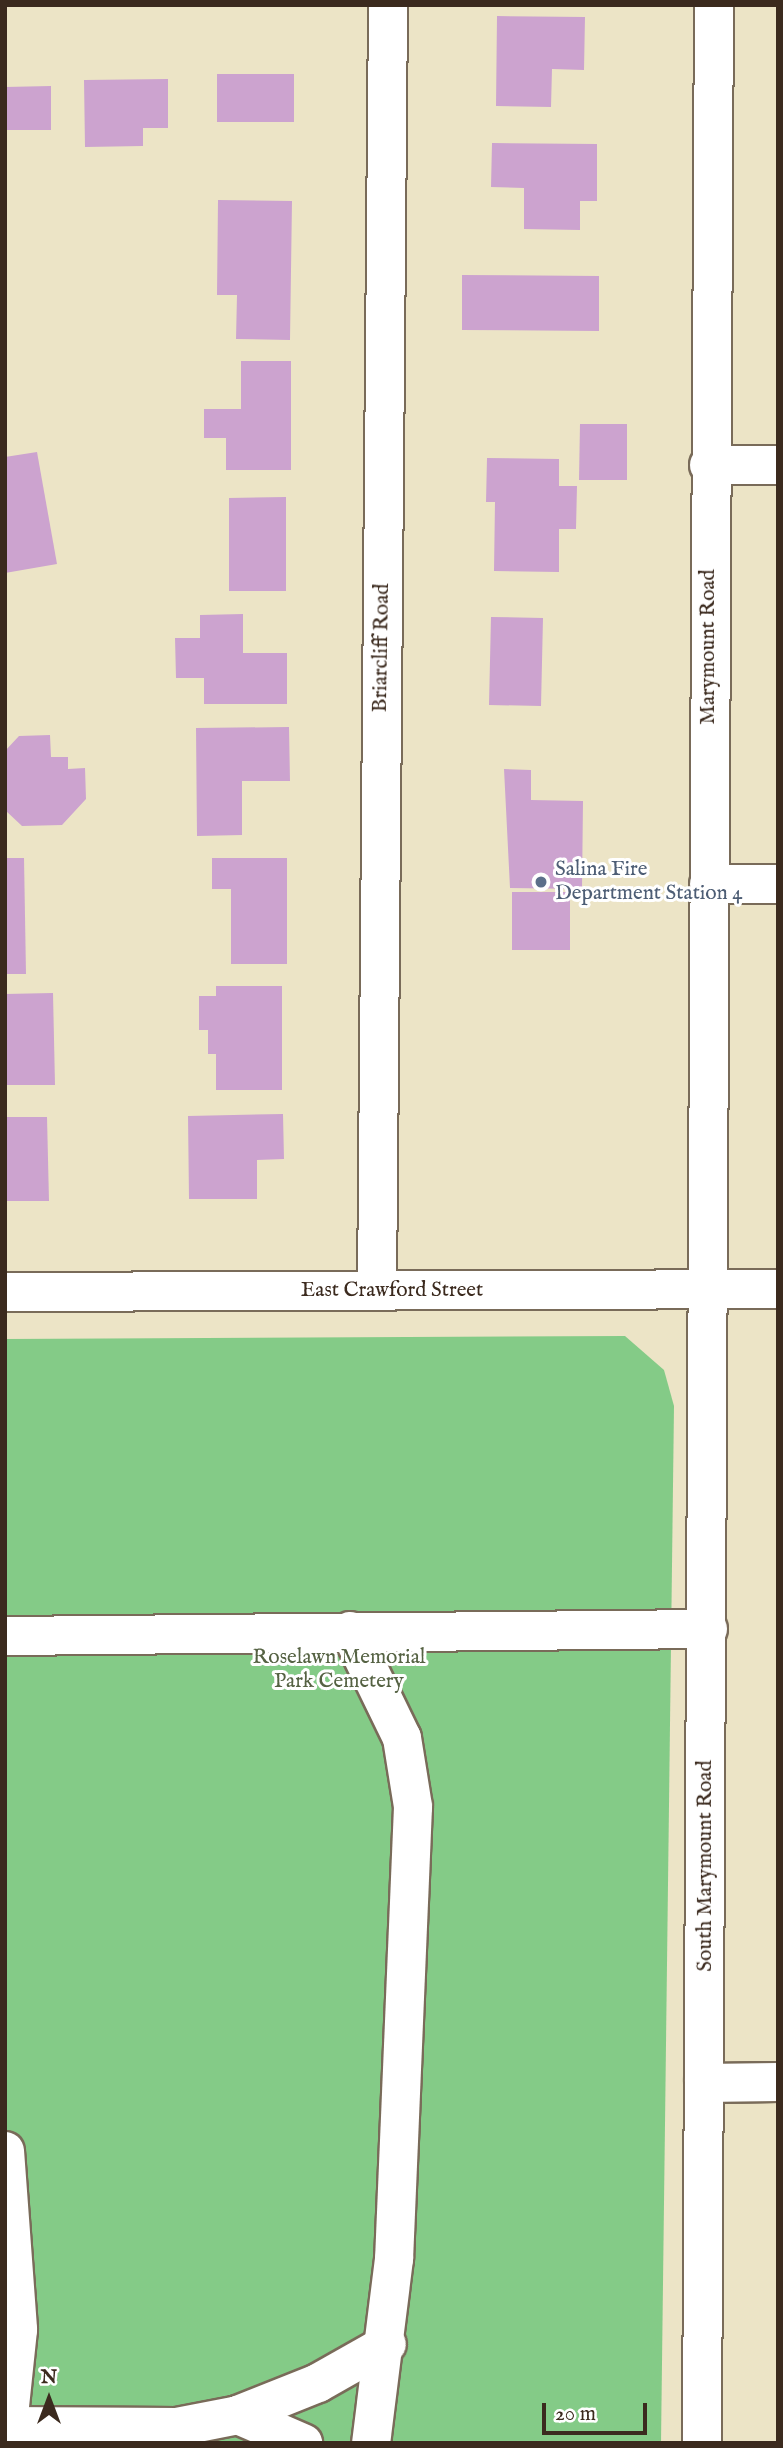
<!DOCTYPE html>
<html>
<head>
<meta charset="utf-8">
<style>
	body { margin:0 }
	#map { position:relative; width:783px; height:2448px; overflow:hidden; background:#ece4c6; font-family:"IM FELL English",serif }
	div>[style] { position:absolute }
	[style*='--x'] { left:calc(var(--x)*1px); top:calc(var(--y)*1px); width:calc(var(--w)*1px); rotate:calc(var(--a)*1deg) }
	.green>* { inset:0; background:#84cb87 }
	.building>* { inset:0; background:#cca3cf }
	.roads { filter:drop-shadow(2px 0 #796b59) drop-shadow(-2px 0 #796b59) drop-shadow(0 2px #796b59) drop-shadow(0 -2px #796b59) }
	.minor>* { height:38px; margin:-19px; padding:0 19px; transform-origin:19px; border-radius:19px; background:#fff }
	.dots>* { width:19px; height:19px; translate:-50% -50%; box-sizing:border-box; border:4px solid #fff; border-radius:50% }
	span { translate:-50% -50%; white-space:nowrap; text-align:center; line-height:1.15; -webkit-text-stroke:6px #fff; paint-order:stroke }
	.street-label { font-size:21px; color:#3b2a1e }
	.service-label { font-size:21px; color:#4e5e75 }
	.left { translate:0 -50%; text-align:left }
	.park-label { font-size:21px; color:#556243 }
	.frame { position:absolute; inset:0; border:7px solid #3b2a1e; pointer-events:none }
	.north { position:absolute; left:14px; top:2364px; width:70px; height:70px; -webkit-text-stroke:5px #fff; paint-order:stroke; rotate:0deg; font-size:19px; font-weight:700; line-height:28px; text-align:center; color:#3b2a1e }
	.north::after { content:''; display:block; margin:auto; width:24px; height:32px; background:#3b2a1e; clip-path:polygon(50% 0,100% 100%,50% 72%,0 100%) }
	.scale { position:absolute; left:542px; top:2403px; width:105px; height:32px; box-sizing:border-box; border:4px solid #3b2a1e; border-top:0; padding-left:9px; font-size:21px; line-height:24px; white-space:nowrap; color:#3b2a1e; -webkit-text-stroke:5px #fff; paint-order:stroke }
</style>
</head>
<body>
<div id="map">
	<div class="green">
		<div style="clip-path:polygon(625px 1336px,664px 1370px,674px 1406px,661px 2443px,5px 2443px,5px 1339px)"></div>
	</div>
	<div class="building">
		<div style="clip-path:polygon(497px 16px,585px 17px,584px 70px,552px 69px,551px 107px,496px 106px)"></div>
		<div style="clip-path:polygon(217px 74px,294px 74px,294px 122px,217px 122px)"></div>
		<div style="clip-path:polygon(168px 79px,168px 128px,143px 128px,143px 146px,85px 147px,84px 80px)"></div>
		<div style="clip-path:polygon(51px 86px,51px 130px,5px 130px,5px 87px)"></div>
		<div style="clip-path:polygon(492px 143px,597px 144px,597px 201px,580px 201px,580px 230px,524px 229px,524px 188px,491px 187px)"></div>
		<div style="clip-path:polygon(218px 200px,292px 201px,290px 340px,236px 339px,237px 295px,217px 295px)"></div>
		<div style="clip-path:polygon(462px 275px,599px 276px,599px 331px,462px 330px)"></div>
		<div style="clip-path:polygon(241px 361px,291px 361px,291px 470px,226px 470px,226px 438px,204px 438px,204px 409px,241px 409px)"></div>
		<div style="clip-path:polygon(580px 424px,627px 424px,627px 480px,579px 480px)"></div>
		<div style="clip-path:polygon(37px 452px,57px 564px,5px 573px,5px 457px)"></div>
		<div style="clip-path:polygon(487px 458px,559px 459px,559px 486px,577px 486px,576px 529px,559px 529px,559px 572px,494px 571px,495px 502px,486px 502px)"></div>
		<div style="clip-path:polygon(286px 497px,286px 591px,229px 591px,229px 498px)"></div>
		<div style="clip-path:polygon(243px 614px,243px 653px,287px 653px,287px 704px,204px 704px,204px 678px,176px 678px,175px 638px,200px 638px,200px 615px)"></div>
		<div style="clip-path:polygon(491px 617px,543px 618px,541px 706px,489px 705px)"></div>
		<div style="clip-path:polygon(289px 727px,290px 781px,242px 781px,242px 835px,197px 836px,196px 728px)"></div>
		<div style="clip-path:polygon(50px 735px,51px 757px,68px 757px,68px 769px,85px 768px,86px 799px,62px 825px,22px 826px,5px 810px,5px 751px,19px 736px)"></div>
		<div style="clip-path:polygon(504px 769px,531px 770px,531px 800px,583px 801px,582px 889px,510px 888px)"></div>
		<div style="clip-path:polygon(5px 858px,24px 858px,26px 974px,5px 974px)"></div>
		<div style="clip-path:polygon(212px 858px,287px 858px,287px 964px,231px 964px,231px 889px,212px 889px)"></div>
		<div style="clip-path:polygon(512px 892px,570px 892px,570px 950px,512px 950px)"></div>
		<div style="clip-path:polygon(216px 986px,282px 986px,282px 1090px,216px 1090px,216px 1054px,208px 1054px,208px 1030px,199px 1030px,199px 996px,216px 996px)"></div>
		<div style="clip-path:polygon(53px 993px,55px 1085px,5px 1085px,5px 994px)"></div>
		<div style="clip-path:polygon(283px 1114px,284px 1159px,257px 1160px,257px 1199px,189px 1199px,188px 1116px)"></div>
		<div style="clip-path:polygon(5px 1117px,47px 1117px,49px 1201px,5px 1201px)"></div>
	</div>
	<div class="roads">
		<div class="minor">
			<div style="--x:709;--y:465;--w:69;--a:0"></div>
			<div style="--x:709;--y:884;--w:69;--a:0"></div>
			<div style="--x:377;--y:1291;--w:1286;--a:-89.51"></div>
			<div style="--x:5;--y:1292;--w:773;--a:-0.22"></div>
			<div style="--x:350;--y:1631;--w:119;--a:64.1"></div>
			<div style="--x:402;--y:1738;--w:70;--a:80.9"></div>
			<div style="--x:413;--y:1807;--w:452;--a:92.4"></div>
			<div style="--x:394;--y:2259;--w:185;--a:97.1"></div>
			<div style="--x:5;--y:1636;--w:703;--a:-0.57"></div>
			<div style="--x:704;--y:2083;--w:74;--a:-0.8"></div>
			<div style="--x:5;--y:2151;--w:179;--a:85.8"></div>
			<div style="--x:18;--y:2330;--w:96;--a:96"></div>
			<div style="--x:238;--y:2415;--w:71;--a:23.3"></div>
			<div style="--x:5;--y:2426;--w:172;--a:0.3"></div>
			<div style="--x:177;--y:2427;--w:62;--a:-11.1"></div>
			<div style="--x:238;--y:2415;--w:86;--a:-21.8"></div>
			<div style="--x:318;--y:2383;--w:79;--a:-29.5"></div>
			<div style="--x:702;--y:2443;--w:2438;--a:-89.72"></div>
		</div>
	</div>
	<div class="dots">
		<div style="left:541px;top:882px;background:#5c6f8a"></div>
	</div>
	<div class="street-label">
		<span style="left:709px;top:647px;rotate:-90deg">Marymount Road</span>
		<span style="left:382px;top:648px;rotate:-89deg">Briarcliff Road</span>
		<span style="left:392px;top:1291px">East Crawford Street</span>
		<span style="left:706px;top:1866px;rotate:-90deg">South Marymount Road</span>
	</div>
	<div class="service-label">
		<span class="left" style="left:555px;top:882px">Salina Fire<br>Department Station 4</span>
	</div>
	<div class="park-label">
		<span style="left:339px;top:1670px">Roselawn Memorial<br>Park Cemetery</span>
	</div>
	<div class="frame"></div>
	<div class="north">N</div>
	<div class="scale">20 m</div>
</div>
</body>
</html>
